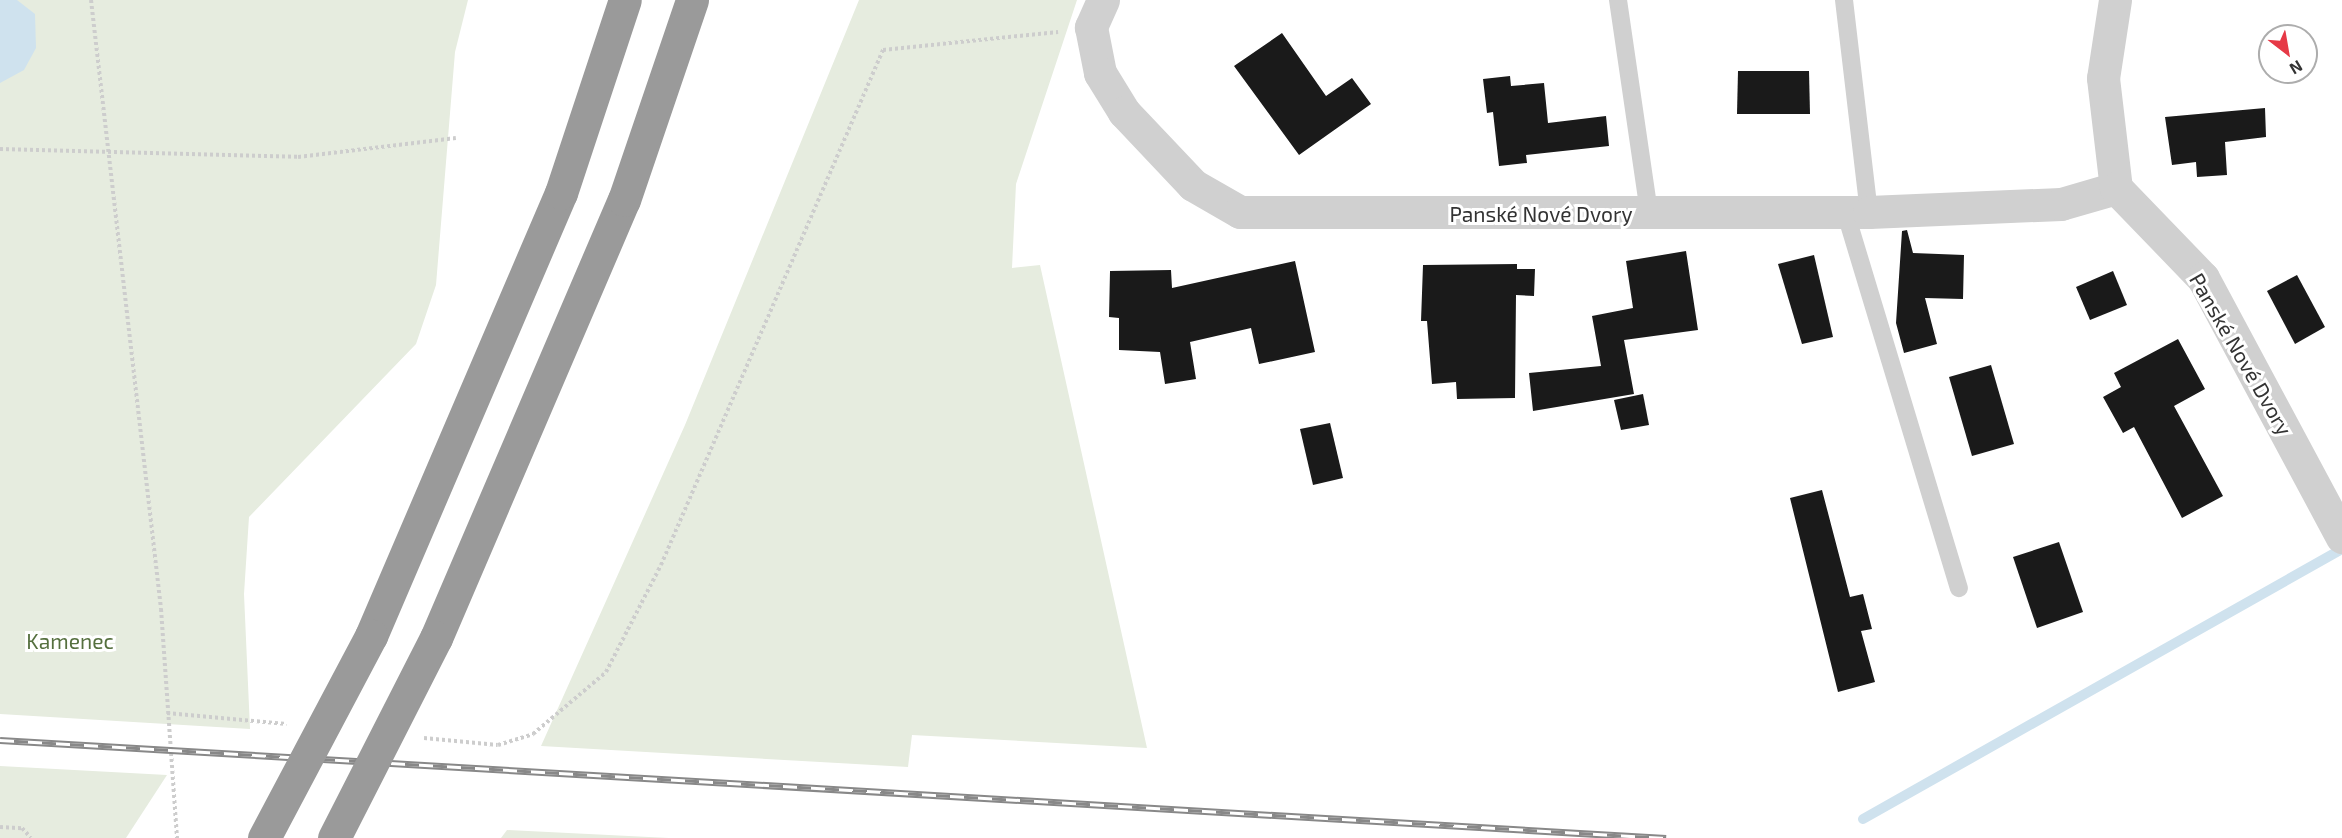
<!DOCTYPE html>
<html>
<head>
<meta charset="utf-8">
<style>
	body { margin:0 }
	#map { position:relative; width:2342px; height:838px; overflow:hidden; background:#fff; font-family:"Exo 2",sans-serif }
	div>[style] { position:absolute }
	[style*='--x'] { left:calc(var(--x)*1px); top:calc(var(--y)*1px); width:calc(var(--w)*1px); rotate:calc(var(--a)*1deg) }
	.green>* { inset:0; background:#e6ecdf }
	.water>* { inset:0; background:#cfe2ee }
	.stream>* { height:10px; margin:-5px; padding:0 5px; transform-origin:5px; border-radius:5px; background:#cfe2ee }
	.building>* { inset:0; background:#1a1a1a }
	.path>* { height:4px; margin-top:-2px; transform-origin:0; background:repeating-linear-gradient(90deg,#cdcdcd 0 3px,transparent 0 6px) }
	.lane>* { height:18px; margin:-9px; padding:0 9px; transform-origin:9px; border-radius:9px; background:#d0d0d0 }
	.street>* { height:33px; margin:-16.5px; padding:0 16.5px; transform-origin:16.5px; border-radius:16.5px; background:#d0d0d0 }
	.highway>* { height:33px; margin:-16.5px; padding:0 16.5px; transform-origin:16.5px; border-radius:16.5px; background:#9a9a9a }
	.rail>* { height:7px; margin-top:-3.5px; transform-origin:0; background:repeating-linear-gradient(90deg,#fff 0 14px,#888 0 28px); box-sizing:border-box; border-block:2px solid #888 }
	.highway-bridge>* { height:33px; margin:-16.5px; padding:0 16.5px; transform-origin:16.5px; border-radius:16.5px; background:#9a9a9a }
	span { translate:-50% -50%; white-space:nowrap; text-align:center; line-height:1.15; -webkit-text-stroke:6px #fff; paint-order:stroke }
	.street-label { font-size:21px; color:#333 }
	.park-label { font-size:21px; color:#56703f }
	.north { position:absolute; left:2258px; top:24px; width:60px; height:60px; box-sizing:border-box; background:#fff; border:2px solid #adadad; border-radius:50%; rotate:149deg; font-size:16px; font-weight:700; line-height:24px; text-align:center; color:#333 }
	.north::after { content:''; display:block; margin:auto; width:21px; height:27px; background:#e63946; clip-path:polygon(50% 0,100% 100%,50% 72%,0 100%) }
</style>
</head>
<body>
<div id="map">
	<div class="green">
		<div style="clip-path:polygon(0 0,468px 0,455px 52px,436px 285px,416px 344px,249px 517px,244px 594px,250px 729px,0 714px)"></div>
		<div style="clip-path:polygon(859px 0,1077px 0,1016px 184px,1012px 268px,1040px 265px,1147px 748px,912px 735px,908px 767px,541px 746px,685px 425px)"></div>
		<div style="clip-path:polygon(0 766px,167px 775px,126px 838px,0 838px)"></div>
		<div style="clip-path:polygon(507px 830px,669px 838px,501px 838px)"></div>
	</div>
	<div class="water">
		<div style="clip-path:polygon(0 0,17px 0,35px 14px,36px 48px,24px 70px,0 83px)"></div>
	</div>
	<div class="stream">
		<div style="--x:1863;--y:819;--w:550;--a:-29.41"></div>
	</div>
	<div class="building">
		<div style="clip-path:polygon(1282px 33px,1326px 96px,1352px 78px,1371px 104px,1299px 155px,1234px 66px)"></div>
		<div style="clip-path:polygon(1738px 71px,1809px 71px,1810px 114px,1737px 114px)"></div>
		<div style="clip-path:polygon(1510px 76px,1511px 86px,1544px 83px,1548px 123px,1606px 116px,1609px 146px,1526px 155px,1527px 163px,1499px 166px,1493px 112px,1487px 113px,1483px 79px)"></div>
		<div style="clip-path:polygon(2265px 108px,2266px 137px,2225px 142px,2227px 175px,2197px 177px,2196px 162px,2172px 165px,2165px 117px)"></div>
		<div style="clip-path:polygon(1907px 230px,1913px 253px,1964px 255px,1963px 299px,1925px 298px,1937px 344px,1904px 353px,1896px 323px,1902px 231px)"></div>
		<div style="clip-path:polygon(1686px 251px,1698px 330px,1624px 340px,1634px 394px,1533px 411px,1529px 373px,1601px 366px,1592px 316px,1633px 308px,1626px 261px)"></div>
		<div style="clip-path:polygon(1814px 255px,1833px 337px,1802px 344px,1778px 264px)"></div>
		<div style="clip-path:polygon(1295px 261px,1315px 352px,1259px 364px,1251px 328px,1190px 342px,1196px 379px,1165px 384px,1160px 352px,1119px 350px,1119px 318px,1109px 317px,1110px 271px,1171px 270px,1172px 288px)"></div>
		<div style="clip-path:polygon(1517px 264px,1517px 269px,1535px 269px,1534px 296px,1516px 295px,1515px 398px,1457px 399px,1456px 382px,1432px 384px,1427px 321px,1421px 321px,1423px 265px)"></div>
		<div style="clip-path:polygon(2113px 271px,2127px 305px,2090px 320px,2076px 287px)"></div>
		<div style="clip-path:polygon(2297px 275px,2325px 327px,2295px 344px,2267px 291px)"></div>
		<div style="clip-path:polygon(2178px 339px,2205px 389px,2174px 406px,2223px 496px,2182px 518px,2134px 427px,2123px 433px,2103px 397px,2121px 387px,2114px 373px)"></div>
		<div style="clip-path:polygon(1991px 365px,2014px 444px,1972px 456px,1949px 377px)"></div>
		<div style="clip-path:polygon(1643px 394px,1649px 425px,1621px 430px,1614px 400px)"></div>
		<div style="clip-path:polygon(1330px 423px,1343px 478px,1313px 485px,1300px 429px)"></div>
		<div style="clip-path:polygon(1822px 490px,1850px 597px,1863px 594px,1872px 629px,1861px 631px,1875px 682px,1838px 692px,1790px 498px)"></div>
		<div style="clip-path:polygon(2059px 542px,2083px 612px,2037px 628px,2013px 557px)"></div>
	</div>
	<div class="path">
		<div style="--x:91;--y:0;--w:613;--a:83.44"></div>
		<div style="--x:161;--y:609;--w:230;--a:86"></div>
		<div style="--x:0;--y:149;--w:298;--a:1.5"></div>
		<div style="--x:298;--y:157;--w:159;--a:-6.9"></div>
		<div style="--x:167;--y:713;--w:120;--a:5.3"></div>
		<div style="--x:424;--y:738;--w:74;--a:5.4"></div>
		<div style="--x:498;--y:745;--w:37;--a:-17"></div>
		<div style="--x:533;--y:734;--w:96;--a:-40.3"></div>
		<div style="--x:606;--y:672;--w:120;--a:-62.8"></div>
		<div style="--x:661;--y:565;--w:561;--a:-66.68"></div>
		<div style="--x:883;--y:50;--w:176;--a:-5.9"></div>
		<div style="--x:0;--y:827;--w:22;--a:3"></div>
		<div style="--x:22;--y:828;--w:13;--a:48"></div>
	</div>
	<div class="lane">
		<div style="--x:1618;--y:0;--w:215;--a:81.7"></div>
		<div style="--x:1844;--y:0;--w:213;--a:83.3"></div>
		<div style="--x:1845;--y:211;--w:394;--a:73.2"></div>
	</div>
	<div class="street">
		<div style="--x:1103;--y:0;--w:30;--a:114"></div>
		<div style="--x:1091;--y:27;--w:47;--a:78.9"></div>
		<div style="--x:1100;--y:73;--w:46;--a:58.4"></div>
		<div style="--x:1124;--y:112;--w:100;--a:46.6"></div>
		<div style="--x:1193;--y:185;--w:54;--a:29.9"></div>
		<div style="--x:1240;--y:212;--w:629;--a:0"></div>
		<div style="--x:1869;--y:212;--w:192;--a:-2.4"></div>
		<div style="--x:2061;--y:204;--w:57;--a:-16.2"></div>
		<div style="--x:2115;--y:0;--w:79;--a:98.7"></div>
		<div style="--x:2103;--y:78;--w:111;--a:83.3"></div>
		<div style="--x:2116;--y:188;--w:125;--a:46"></div>
		<div style="--x:2203;--y:278;--w:294;--a:61.8"></div>
	</div>
	<div class="highway">
		<div style="--x:371;--y:636;--w:482;--a:-66.8"></div>
		<div style="--x:561;--y:193;--w:203;--a:-71.7"></div>
		<div style="--x:436;--y:638;--w:477;--a:-66.8"></div>
		<div style="--x:624;--y:200;--w:211;--a:-71.2"></div>
	</div>
	<div class="rail">
		<div style="--x:0;--y:740;--w:1669;--a:3.37"></div>
	</div>
	<div class="highway-bridge">
		<div style="--x:264;--y:838;--w:229;--a:-62.1"></div>
		<div style="--x:334;--y:838;--w:225;--a:-63"></div>
	</div>
	<div class="street-label">
		<span style="left:1541px;top:214px">Panské Nové Dvory</span>
		<span style="left:2241px;top:354px;rotate:60deg">Panské Nové Dvory</span>
	</div>
	<div class="park-label">
		<span style="left:70px;top:641px">Kamenec</span>
	</div>
	<div class="north">N</div>
</div>
</body>
</html>
